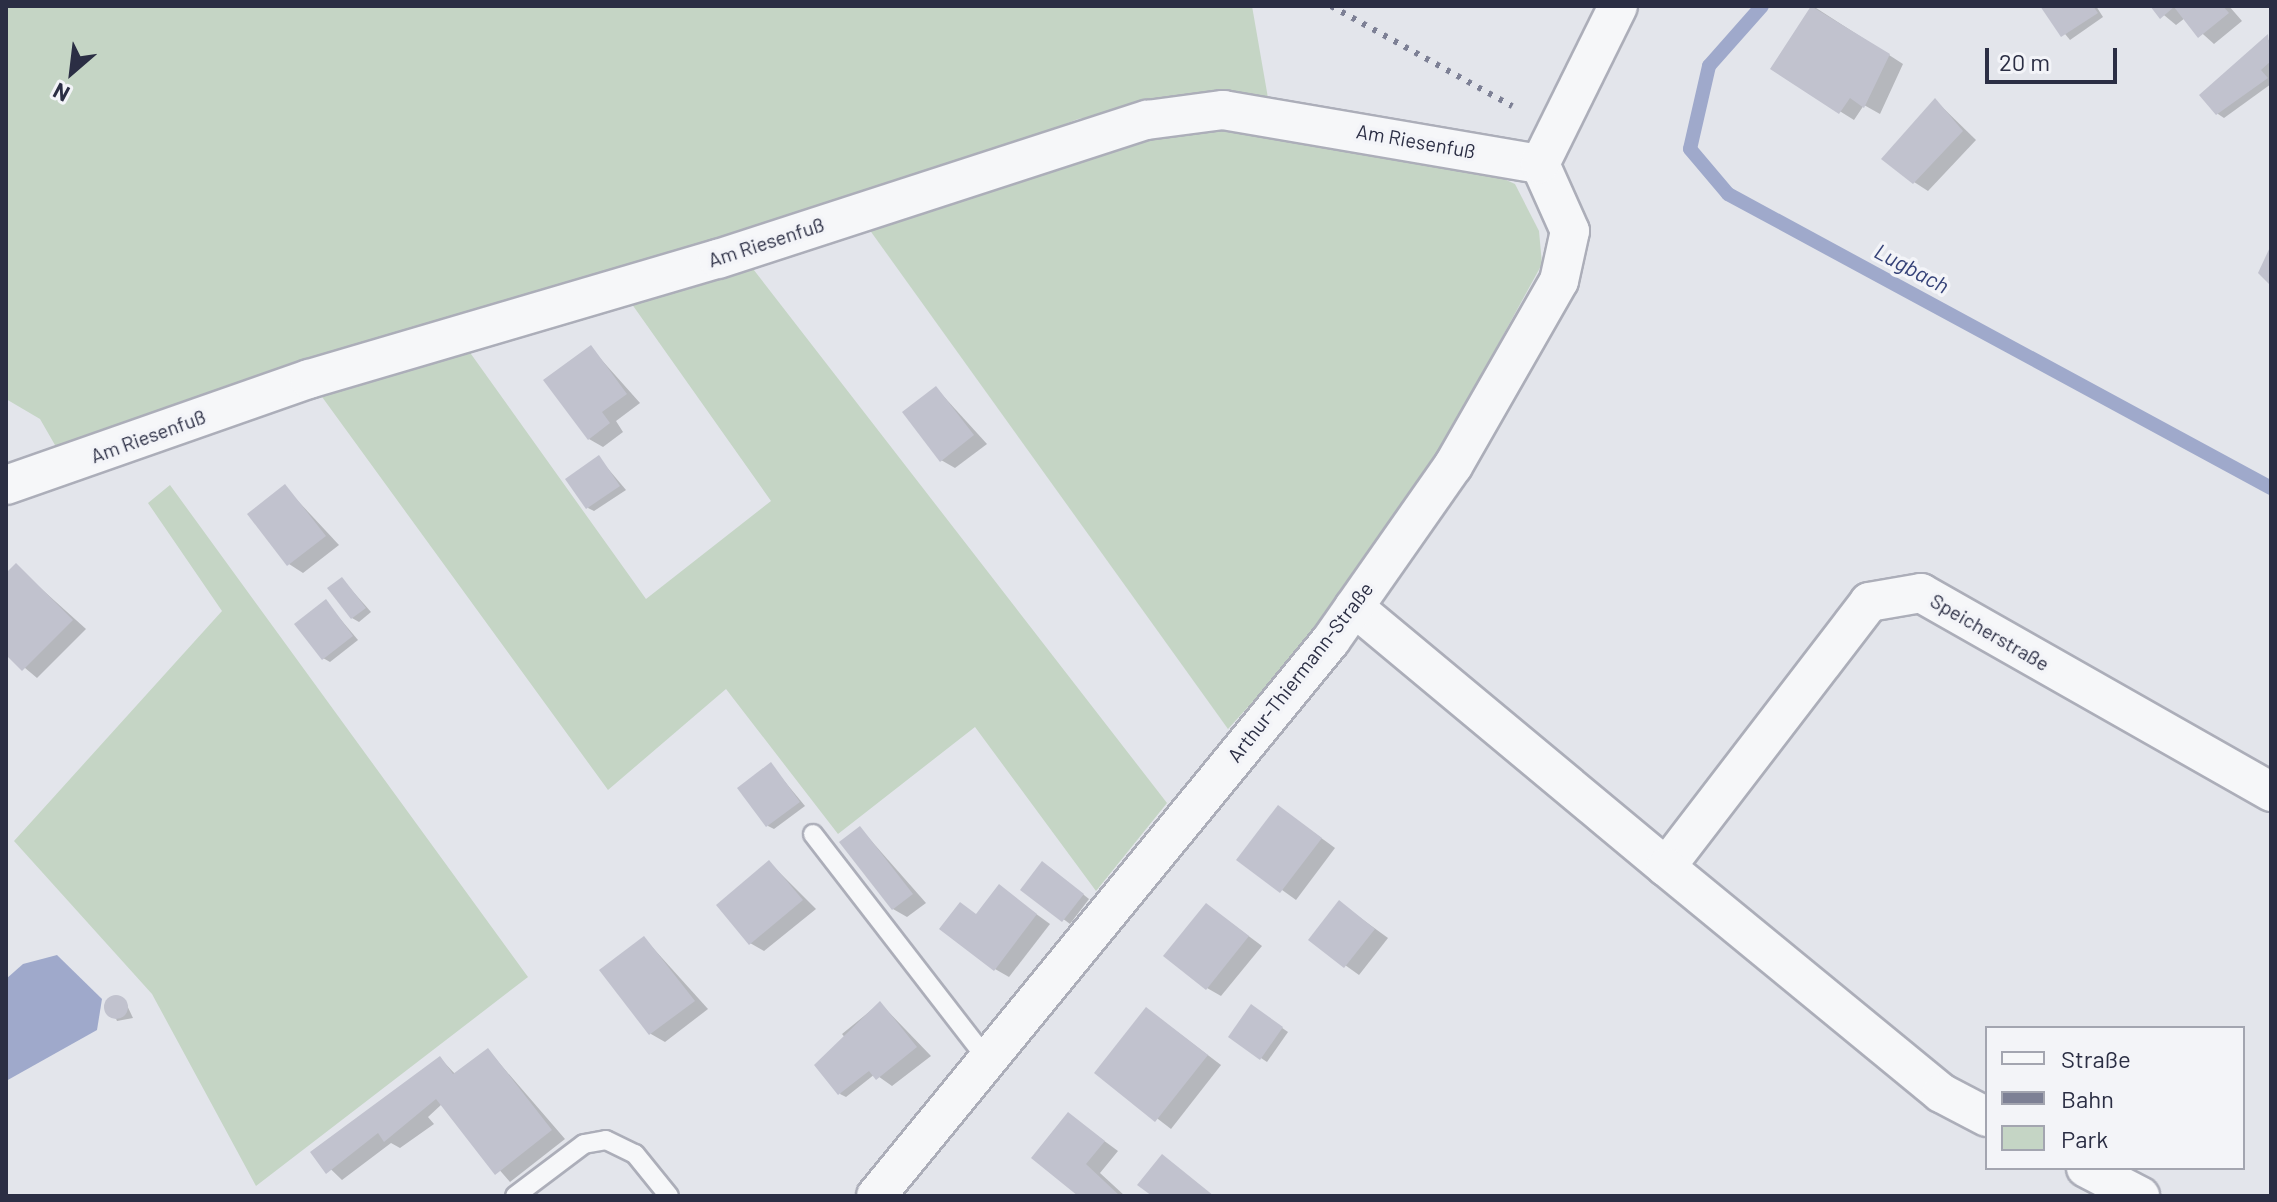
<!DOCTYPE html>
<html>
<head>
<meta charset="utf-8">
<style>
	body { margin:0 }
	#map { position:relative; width:2277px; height:1202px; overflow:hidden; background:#e3e5eb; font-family:Barlow,sans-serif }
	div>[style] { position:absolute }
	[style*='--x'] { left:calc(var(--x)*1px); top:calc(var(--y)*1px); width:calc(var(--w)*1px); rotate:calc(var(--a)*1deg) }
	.green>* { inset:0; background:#c5d5c5 }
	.water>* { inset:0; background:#9fa9cb }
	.shadow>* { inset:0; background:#0003 }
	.stream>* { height:14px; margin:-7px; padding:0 7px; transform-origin:7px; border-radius:7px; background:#9fa9cb }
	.building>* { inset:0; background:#c1c2ce }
	.round { border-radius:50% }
	.roads { filter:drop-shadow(2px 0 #acaeb9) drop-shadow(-2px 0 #acaeb9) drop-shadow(0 2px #acaeb9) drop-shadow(0 -2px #acaeb9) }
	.service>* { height:18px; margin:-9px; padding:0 9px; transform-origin:9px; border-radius:9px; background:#f6f7f9 }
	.minor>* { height:38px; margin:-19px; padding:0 19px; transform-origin:19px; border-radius:19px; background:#f6f7f9 }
	.rail>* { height:6px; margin-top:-3px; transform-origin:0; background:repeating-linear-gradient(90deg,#7d8095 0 4px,transparent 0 12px) }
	span { translate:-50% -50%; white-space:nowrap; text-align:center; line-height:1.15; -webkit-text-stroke:7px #f3f4f8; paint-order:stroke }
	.street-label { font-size:20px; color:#2b2e44 }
	.water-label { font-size:22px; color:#354278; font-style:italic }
	.frame { position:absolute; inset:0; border:8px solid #2b2e44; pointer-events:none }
	.legend { position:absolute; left:1985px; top:1026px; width:260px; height:144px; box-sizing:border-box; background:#f3f4f8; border:2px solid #a3a5b0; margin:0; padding:10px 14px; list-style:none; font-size:24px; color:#2b2e44 }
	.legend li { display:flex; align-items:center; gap:16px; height:40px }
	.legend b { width:40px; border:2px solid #a3a5b0 }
	.north { position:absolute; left:32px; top:32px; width:80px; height:80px; -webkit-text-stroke:6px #f3f4f8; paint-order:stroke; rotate:208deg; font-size:22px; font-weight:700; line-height:32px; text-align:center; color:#2b2e44 }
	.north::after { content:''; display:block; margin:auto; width:28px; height:36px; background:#2b2e44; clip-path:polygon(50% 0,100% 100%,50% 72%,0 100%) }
	.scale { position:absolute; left:1985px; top:48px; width:132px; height:36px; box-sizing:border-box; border:4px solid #2b2e44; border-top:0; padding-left:10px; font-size:24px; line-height:28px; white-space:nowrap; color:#2b2e44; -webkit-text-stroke:6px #f3f4f8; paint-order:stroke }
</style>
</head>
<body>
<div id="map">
	<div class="green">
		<div style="clip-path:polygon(6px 6px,1252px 6px,1268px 98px,1220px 94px,1078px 119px,982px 157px,299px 364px,59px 452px,40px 419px,6px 399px)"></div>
		<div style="clip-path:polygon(1212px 124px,1482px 169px,1515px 184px,1539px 231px,1542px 264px,1439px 453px,1326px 621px,1228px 729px,869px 229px,1090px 150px)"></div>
		<div style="clip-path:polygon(750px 265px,1167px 803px,1096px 891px,975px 727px,838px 834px,726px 689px,608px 790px,317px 390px,466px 347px,646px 599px,771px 501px,629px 300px)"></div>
		<div style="clip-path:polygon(170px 485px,528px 977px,256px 1186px,152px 994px,14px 841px,222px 611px,148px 503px)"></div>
	</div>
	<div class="water">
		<div style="clip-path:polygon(57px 955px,102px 999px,97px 1030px,6px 1081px,6px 979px,23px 964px)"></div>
	</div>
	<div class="shadow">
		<div style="clip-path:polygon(1813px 6px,1903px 64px,1880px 114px,1864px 105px,1854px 120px,1772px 69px)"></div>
		<div style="clip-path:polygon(2042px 6px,2096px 6px,2103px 17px,2070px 40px)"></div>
		<div style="clip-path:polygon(2153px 6px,2229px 6px,2242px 21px,2214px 44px,2185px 18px,2176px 25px)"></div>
		<div style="clip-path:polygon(2271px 38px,2271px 84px,2224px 118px,2218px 114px,2202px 95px)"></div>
		<div style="clip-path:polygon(1936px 101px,1976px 140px,1928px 191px,1914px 182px)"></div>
		<div style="clip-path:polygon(591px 348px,640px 403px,616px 421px,623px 432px,603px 447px,589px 439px)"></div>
		<div style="clip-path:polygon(936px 388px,987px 444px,955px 468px,941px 460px)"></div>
		<div style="clip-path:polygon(599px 458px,626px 490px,594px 511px,588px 508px)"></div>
		<div style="clip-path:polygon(285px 487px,339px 545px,303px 573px,289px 564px)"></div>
		<div style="clip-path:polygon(16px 566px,86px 629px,37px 678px,6px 652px,6px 576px)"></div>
		<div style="clip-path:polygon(342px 579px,371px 612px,359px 622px,352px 618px)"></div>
		<div style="clip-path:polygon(326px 602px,358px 640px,330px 662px,323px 658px)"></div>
		<div style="clip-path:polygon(771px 765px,805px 806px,774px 829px,768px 826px)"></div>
		<div style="clip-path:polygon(1279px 807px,1335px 848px,1296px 900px,1239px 859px)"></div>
		<div style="clip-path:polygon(860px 828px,926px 903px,907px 917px,893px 909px)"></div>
		<div style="clip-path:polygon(770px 863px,816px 909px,764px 951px,750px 943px)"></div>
		<div style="clip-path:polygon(1049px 867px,1089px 899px,1070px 924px,1023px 889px)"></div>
		<div style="clip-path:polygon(999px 887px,1050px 924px,1009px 977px,995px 969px,977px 916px)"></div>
		<div style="clip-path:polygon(1340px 903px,1388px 938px,1359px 975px,1310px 940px)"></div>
		<div style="clip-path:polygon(1207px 905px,1262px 946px,1221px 996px,1207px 988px)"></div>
		<div style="clip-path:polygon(644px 938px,708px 1009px,665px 1042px,651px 1034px)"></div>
		<div style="clip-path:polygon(124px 999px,133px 1018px,117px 1021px,108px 1001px)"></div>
		<div style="clip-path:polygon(880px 1003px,931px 1056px,892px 1086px,875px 1074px,846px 1097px,840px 1094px,853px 1047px,842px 1034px)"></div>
		<div style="clip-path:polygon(1147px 1009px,1221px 1065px,1171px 1129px,1097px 1072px)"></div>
		<div style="clip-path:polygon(1258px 1011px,1288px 1032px,1267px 1062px,1261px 1058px)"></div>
		<div style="clip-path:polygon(488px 1050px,565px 1139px,510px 1182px,442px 1104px,428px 1117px,434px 1124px,400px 1148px,391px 1143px,342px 1180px,313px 1152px,440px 1058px,456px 1075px)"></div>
		<div style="clip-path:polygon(1069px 1115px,1118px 1151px,1100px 1173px,1125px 1196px,1081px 1196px)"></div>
	</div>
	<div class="stream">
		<div style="--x:1762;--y:6;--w:80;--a:131.5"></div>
		<div style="--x:1709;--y:66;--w:85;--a:102.9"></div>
		<div style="--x:1690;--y:149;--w:59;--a:49.8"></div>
		<div style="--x:1728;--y:194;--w:617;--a:28.43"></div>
	</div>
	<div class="building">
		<div style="clip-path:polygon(1811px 6px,1890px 54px,1864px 108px,1850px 98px,1839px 114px,1770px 69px)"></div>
		<div style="clip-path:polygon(2040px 6px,2093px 6px,2098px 13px,2061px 37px)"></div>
		<div style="clip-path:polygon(2150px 6px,2223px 6px,2229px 13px,2198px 38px,2174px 7px,2160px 19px)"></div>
		<div style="clip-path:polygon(2268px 34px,2271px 61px,2261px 70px,2268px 78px,2216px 115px,2199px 95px)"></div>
		<div style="clip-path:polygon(1935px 98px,1963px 131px,1913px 184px,1881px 159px)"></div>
		<div style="clip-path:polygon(2271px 245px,2271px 286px,2258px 273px)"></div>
		<div style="clip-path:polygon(591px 345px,627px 394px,602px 412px,610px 423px,588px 440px,543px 380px)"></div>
		<div style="clip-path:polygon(936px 386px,974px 435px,940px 462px,902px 412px)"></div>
		<div style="clip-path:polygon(599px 455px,620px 486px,586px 509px,565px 479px)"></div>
		<div style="clip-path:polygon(285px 484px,326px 536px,287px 566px,247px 514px)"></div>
		<div style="clip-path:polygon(16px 563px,73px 620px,22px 671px,6px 655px,6px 573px)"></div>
		<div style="clip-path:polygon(342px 577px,366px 608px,351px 619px,327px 588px)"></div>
		<div style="clip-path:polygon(326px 599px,353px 636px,322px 660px,294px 624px)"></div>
		<div style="clip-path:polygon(771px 762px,800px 802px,766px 827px,737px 788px)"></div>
		<div style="clip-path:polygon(1278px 805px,1322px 838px,1280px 893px,1236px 860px)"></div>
		<div style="clip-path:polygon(860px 826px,913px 894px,892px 910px,839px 842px)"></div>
		<div style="clip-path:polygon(769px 860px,803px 900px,749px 945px,716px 905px)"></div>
		<div style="clip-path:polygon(1042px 861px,1084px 894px,1062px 922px,1020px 890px)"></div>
		<div style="clip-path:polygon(999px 884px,1037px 914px,994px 971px,939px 929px,960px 902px,976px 914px)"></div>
		<div style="clip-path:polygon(1339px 900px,1375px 929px,1344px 968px,1308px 940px)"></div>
		<div style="clip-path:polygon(1206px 903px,1249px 936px,1206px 990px,1163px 956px)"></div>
		<div style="clip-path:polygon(644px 936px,695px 1001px,649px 1035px,599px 970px)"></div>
		<div class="round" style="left:104px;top:995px;width:24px;height:24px"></div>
		<div style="clip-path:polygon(880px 1001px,917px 1047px,876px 1080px,869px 1071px,838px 1095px,814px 1065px)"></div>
		<div style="clip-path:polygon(1251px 1004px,1283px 1027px,1260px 1060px,1228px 1037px)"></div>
		<div style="clip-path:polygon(1146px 1007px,1208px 1055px,1155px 1122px,1094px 1073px)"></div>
		<div style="clip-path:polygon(488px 1048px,552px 1130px,495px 1175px,436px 1099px,384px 1142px,378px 1133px,326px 1174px,310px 1152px,440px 1056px,453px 1074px)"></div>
		<div style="clip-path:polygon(1068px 1112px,1105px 1141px,1086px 1164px,1120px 1196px,1078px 1196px,1031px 1158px)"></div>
		<div style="clip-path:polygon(1162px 1154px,1214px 1196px,1152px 1196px,1137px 1185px)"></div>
	</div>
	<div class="roads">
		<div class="service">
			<div style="--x:813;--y:834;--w:288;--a:52.3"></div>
			<div style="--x:515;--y:1196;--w:86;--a:-37"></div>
			<div style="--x:584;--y:1144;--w:22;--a:-10"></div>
			<div style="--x:606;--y:1140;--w:32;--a:26"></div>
			<div style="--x:635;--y:1154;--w:54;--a:51"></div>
		</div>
		<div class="minor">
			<div style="--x:6;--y:485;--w:321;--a:-19.3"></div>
			<div style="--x:309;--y:379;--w:426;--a:-16.4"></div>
			<div style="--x:718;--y:259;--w:451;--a:-18"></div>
			<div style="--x:1147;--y:120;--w:77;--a:-7.5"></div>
			<div style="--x:1223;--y:110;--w:322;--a:9.7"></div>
			<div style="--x:1354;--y:607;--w:406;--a:39.8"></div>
			<div style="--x:1666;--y:867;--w:334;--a:-52.5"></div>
			<div style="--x:1869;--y:602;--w:53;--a:-9.8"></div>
			<div style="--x:1921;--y:593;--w:403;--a:29.6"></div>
			<div style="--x:1666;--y:867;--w:356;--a:39.4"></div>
			<div style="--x:1941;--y:1093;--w:52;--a:27.6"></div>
			<div style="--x:2086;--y:1168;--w:61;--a:27.4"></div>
			<div style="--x:876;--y:1196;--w:718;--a:-50.7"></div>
			<div style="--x:1331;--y:640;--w:213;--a:-55"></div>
			<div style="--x:1453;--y:466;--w:213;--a:-60.2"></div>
			<div style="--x:1559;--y:281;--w:51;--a:-77.6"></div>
			<div style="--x:1570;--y:231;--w:73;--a:-114.1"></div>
			<div style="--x:1540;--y:164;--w:176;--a:-63.7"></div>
		</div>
	</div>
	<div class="rail">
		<div style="--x:1331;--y:6;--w:207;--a:28.9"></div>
	</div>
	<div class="street-label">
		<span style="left:1416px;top:141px;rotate:10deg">Am Riesenfuß</span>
		<span style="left:766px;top:242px;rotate:-18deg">Am Riesenfuß</span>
		<span style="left:148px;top:436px;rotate:-20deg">Am Riesenfuß</span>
		<span style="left:1990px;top:632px;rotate:30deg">Speicherstraße</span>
		<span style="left:1300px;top:672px;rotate:-52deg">Arthur-Thiermann-Straße</span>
	</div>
	<div class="water-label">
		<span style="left:1912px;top:268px;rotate:28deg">Lugbach</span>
	</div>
	<div class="frame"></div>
	<ul class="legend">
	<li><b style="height:10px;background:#f6f7f9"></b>Straße</li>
	<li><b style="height:10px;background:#7d8095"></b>Bahn</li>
	<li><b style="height:22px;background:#c5d5c5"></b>Park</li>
	</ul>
	<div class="north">N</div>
	<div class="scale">20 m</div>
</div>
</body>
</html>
